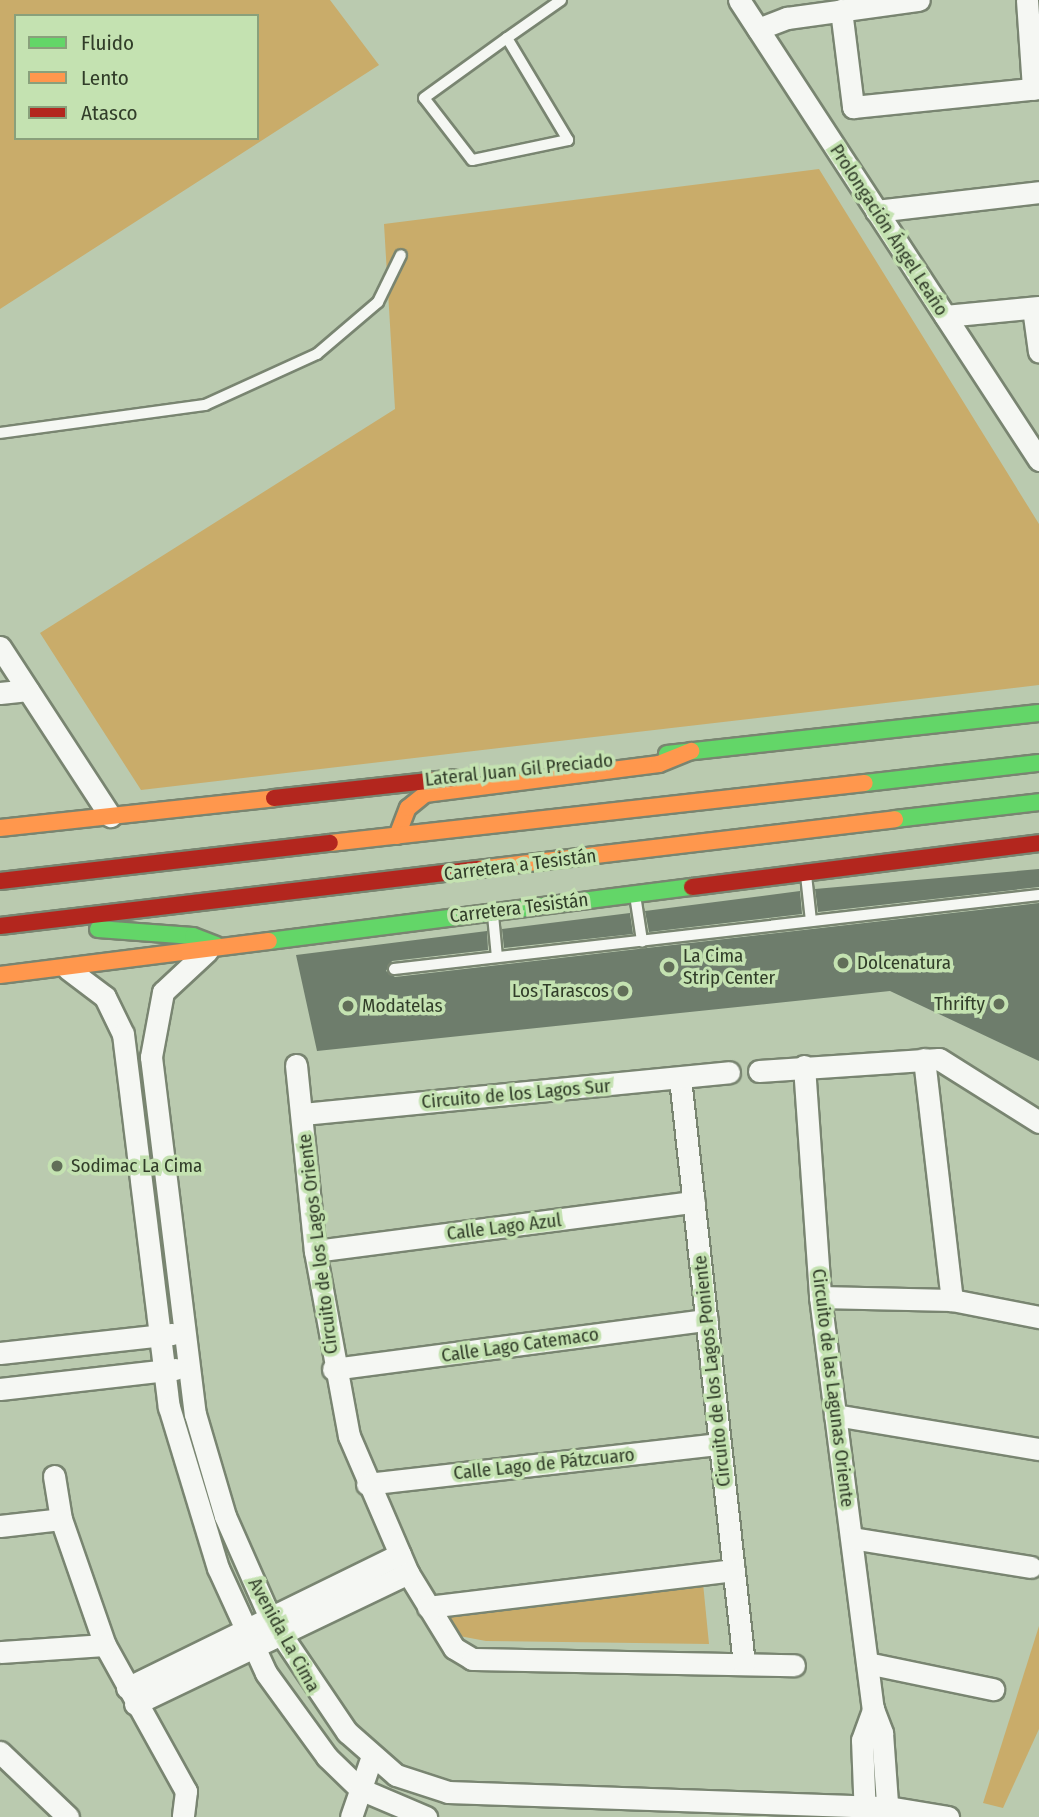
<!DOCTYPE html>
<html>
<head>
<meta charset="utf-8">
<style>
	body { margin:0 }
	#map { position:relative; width:1039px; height:1817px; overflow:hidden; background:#bacaaf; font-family:"Fira Sans Condensed",sans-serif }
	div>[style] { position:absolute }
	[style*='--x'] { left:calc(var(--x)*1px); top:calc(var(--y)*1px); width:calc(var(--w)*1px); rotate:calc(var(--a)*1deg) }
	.green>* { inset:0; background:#c9ac6a }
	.building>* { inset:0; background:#6e7d6c }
	.roads { filter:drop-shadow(2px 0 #798571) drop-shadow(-2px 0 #798571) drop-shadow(0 2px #798571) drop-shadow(0 -2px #798571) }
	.lane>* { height:10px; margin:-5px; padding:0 5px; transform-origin:5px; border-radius:5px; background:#f5f7f3 }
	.street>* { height:21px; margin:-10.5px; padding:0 10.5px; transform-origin:10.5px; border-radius:10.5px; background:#f5f7f3 }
	.fast>* { height:16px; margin:-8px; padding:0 8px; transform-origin:8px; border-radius:8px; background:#63d668 }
	.slow>* { height:16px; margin:-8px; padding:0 8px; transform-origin:8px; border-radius:8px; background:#ff974d }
	.jam>* { height:16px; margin:-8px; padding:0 8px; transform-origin:8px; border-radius:8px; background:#b3261e }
	.dots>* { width:19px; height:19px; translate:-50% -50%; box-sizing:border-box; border:4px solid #c4e2b1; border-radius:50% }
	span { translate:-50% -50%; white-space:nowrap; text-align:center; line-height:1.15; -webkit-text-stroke:7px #c4e2b1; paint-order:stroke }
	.street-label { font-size:19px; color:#313d29 }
	.poi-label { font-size:19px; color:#313d29 }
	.left { translate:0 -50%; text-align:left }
	.right { translate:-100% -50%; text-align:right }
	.legend { position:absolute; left:14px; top:14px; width:245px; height:126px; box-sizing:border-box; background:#c4e2b1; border:2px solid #89a07b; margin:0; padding:9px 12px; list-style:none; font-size:21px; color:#313d29 }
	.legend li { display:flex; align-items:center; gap:14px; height:35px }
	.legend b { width:35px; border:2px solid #89a07b }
</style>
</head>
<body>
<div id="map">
	<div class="green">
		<div style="clip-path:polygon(evenodd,0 0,330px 0,379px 65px,0 309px,0 0,16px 16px,257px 16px,257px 138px,16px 138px,16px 16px)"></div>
		<div style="clip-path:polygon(819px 169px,1039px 524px,1039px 685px,141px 790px,40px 633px,395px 409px,384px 224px)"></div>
		<div style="clip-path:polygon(702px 1573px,709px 1644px,486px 1641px,454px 1635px,428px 1607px)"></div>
		<div style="clip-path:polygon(1039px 1626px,1039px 1729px,1003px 1808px,983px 1803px)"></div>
	</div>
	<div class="building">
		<div style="clip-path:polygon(1039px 869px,1039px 887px,818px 912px,815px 889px)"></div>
		<div style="clip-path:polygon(800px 891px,802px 914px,649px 932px,645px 911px)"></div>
		<div style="clip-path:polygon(1039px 903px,1039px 1061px,890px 991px,317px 1051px,296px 955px,487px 931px,488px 950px,392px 961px,386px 971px,395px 977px)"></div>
		<div style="clip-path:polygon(630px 913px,633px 934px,504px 948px,502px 929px)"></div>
	</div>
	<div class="roads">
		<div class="lane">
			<div style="--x:507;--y:38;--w:119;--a:59.1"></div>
			<div style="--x:568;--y:140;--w:98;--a:168.2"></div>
			<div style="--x:472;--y:160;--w:78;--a:-127.7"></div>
			<div style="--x:424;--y:98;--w:102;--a:-35.9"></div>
			<div style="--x:507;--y:38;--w:66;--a:-35.1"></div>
			<div style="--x:0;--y:433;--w:207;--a:-7.8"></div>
			<div style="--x:205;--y:405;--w:123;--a:-24.5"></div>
			<div style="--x:317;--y:354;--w:80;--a:-40.4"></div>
			<div style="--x:378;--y:302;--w:52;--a:-63.9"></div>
			<div style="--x:806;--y:875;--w:46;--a:83.8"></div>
			<div style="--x:635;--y:895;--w:47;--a:81.3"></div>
			<div style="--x:493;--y:915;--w:42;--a:84.6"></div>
			<div style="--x:394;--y:969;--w:649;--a:-6.54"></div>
		</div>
		<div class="street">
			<div style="--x:739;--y:0;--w:549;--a:56.89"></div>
			<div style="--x:1027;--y:0;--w:89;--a:86.1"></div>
			<div style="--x:841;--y:10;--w:98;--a:82.9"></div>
			<div style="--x:853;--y:107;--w:187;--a:-5.8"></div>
			<div style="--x:758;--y:29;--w:31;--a:-21"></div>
			<div style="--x:787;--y:18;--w:133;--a:-7.8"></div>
			<div style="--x:876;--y:211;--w:164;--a:-6.6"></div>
			<div style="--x:1033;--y:308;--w:44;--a:82.2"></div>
			<div style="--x:945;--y:316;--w:94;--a:-5.5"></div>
			<div style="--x:0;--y:647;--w:202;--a:56.9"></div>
			<div style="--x:0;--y:693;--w:28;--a:-6"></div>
			<div style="--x:207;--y:951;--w:60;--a:137"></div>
			<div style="--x:163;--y:992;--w:66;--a:100.5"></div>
			<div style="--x:151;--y:1057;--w:360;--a:83"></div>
			<div style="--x:195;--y:1414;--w:106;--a:73.6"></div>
			<div style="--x:225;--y:1516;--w:111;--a:66.2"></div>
			<div style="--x:270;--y:1618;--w:138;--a:56"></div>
			<div style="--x:347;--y:1732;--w:65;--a:41.3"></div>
			<div style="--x:396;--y:1775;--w:55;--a:18.1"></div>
			<div style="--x:448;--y:1792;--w:440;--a:2"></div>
			<div style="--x:888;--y:1807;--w:61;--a:9.5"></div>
			<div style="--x:68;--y:969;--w:46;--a:37.1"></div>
			<div style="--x:105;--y:997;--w:41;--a:64.1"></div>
			<div style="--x:123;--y:1034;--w:376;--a:83"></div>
			<div style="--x:169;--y:1407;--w:168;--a:73.1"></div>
			<div style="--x:218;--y:1568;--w:115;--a:65.4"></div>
			<div style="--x:266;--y:1673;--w:104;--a:54"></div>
			<div style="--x:327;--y:1757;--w:46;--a:44.1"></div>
			<div style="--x:360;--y:1789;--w:72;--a:23"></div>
			<div style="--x:924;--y:1059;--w:243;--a:83.4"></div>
			<div style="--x:296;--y:1065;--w:187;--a:84.2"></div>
			<div style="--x:315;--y:1251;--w:188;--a:79.6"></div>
			<div style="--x:349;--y:1436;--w:149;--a:66.7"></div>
			<div style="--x:408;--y:1573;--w:88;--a:58.5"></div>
			<div style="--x:454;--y:1648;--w:21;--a:31"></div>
			<div style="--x:472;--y:1659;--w:322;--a:1.1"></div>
			<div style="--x:804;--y:1066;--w:232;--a:86"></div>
			<div style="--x:820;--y:1297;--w:415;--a:82.7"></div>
			<div style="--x:873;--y:1709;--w:26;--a:69"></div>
			<div style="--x:882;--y:1733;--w:84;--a:85.9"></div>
			<div style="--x:759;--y:1071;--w:180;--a:-3.8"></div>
			<div style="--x:939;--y:1059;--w:118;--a:32.2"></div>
			<div style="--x:680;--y:1078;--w:589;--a:83.77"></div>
			<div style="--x:303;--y:1114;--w:428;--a:-5.6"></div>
			<div style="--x:315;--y:1251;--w:382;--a:-7.4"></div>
			<div style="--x:820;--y:1297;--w:132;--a:1.3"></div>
			<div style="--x:952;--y:1300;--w:89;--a:11.1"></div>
			<div style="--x:0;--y:1353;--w:173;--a:-6.3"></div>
			<div style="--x:333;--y:1369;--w:377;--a:-7.5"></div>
			<div style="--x:0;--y:1389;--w:176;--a:-6.5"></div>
			<div style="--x:835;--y:1415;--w:207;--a:9.5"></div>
			<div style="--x:54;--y:1476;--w:44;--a:80.8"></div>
			<div style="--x:61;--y:1519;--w:133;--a:70.8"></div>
			<div style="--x:105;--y:1645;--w:167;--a:61"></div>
			<div style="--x:186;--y:1791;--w:26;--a:97"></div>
			<div style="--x:367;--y:1484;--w:355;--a:-6.5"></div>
			<div style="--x:0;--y:1526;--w:61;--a:-6.5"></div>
			<div style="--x:852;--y:1538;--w:181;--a:9.2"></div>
			<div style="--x:428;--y:1607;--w:308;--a:-6.9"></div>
			<div style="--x:0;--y:1652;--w:105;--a:-3.8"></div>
			<div style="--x:867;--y:1663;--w:129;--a:11.7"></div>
			<div style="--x:127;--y:1688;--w:304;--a:-26.1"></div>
			<div style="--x:135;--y:1704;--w:303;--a:-25.6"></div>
			<div style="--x:0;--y:1752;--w:94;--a:43.7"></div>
			<div style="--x:351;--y:1817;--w:61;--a:-71"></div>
			<div style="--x:865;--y:1817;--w:77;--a:-92.2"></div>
			<div style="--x:862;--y:1740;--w:33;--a:-70"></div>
		</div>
		<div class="fast">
			<div style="--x:667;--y:754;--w:374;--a:-6.3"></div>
			<div style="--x:865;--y:783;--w:175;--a:-6.6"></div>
			<div style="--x:895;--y:819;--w:145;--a:-6.7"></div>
			<div style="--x:98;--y:929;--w:95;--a:4.2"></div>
			<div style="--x:193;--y:936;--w:25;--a:21"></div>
			<div style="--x:269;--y:941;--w:426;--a:-7.3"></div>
		</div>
		<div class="slow">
			<div style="--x:0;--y:828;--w:276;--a:-6.2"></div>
			<div style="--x:397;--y:836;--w:30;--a:-69"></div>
			<div style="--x:408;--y:808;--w:22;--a:-39"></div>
			<div style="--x:425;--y:794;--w:236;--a:-7.3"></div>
			<div style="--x:659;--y:764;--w:35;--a:-22"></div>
			<div style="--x:330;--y:843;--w:538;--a:-6.4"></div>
			<div style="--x:478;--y:869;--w:420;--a:-6.8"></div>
			<div style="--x:0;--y:975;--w:271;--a:-7.2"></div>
		</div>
		<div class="jam">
			<div style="--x:274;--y:798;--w:181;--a:-6.3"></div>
			<div style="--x:0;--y:881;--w:332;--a:-6.6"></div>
			<div style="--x:692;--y:887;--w:350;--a:-7.2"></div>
			<div style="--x:0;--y:926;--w:481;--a:-6.8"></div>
		</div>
	</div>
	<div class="dots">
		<div style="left:843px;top:963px;background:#616e58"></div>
		<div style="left:669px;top:967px;background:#616e58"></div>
		<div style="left:623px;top:991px;background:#616e58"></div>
		<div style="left:999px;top:1004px;background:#616e58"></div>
		<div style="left:348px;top:1006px;background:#616e58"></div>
		<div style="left:57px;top:1166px;background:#616e58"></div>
	</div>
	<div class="street-label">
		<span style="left:889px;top:230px;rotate:57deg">Prolongación Ángel Leaño</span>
		<span style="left:519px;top:770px;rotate:-6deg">Lateral Juan Gil Preciado</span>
		<span style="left:520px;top:865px;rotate:-7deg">Carretera a Tesistán</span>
		<span style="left:519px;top:908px;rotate:-7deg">Carretera Tesistán</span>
		<span style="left:516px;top:1094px;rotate:-5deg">Circuito de los Lagos Sur</span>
		<span style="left:504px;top:1227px;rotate:-7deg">Calle Lago Azul</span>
		<span style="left:318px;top:1244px;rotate:-97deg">Circuito de los Lagos Oriente</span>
		<span style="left:520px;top:1345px;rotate:-8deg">Calle Lago Catemaco</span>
		<span style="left:712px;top:1371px;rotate:-96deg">Circuito de los Lagos Poniente</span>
		<span style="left:833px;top:1388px;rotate:83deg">Circuito de las Lagunas Oriente</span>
		<span style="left:544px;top:1464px;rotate:-6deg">Calle Lago de Pátzcuaro</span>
		<span style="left:284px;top:1635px;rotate:61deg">Avenida La Cima</span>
	</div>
	<div class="poi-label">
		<span class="left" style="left:683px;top:967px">La Cima<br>Strip Center</span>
		<span class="left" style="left:857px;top:963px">Dolcenatura</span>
		<span class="right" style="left:609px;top:991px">Los Tarascos</span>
		<span class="right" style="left:985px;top:1004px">Thrifty</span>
		<span class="left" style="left:362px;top:1006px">Modatelas</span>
		<span class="left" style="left:71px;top:1166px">Sodimac La Cima</span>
	</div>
	<ul class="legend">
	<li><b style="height:9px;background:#63d668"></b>Fluido</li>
	<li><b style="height:9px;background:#ff974d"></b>Lento</li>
	<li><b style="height:9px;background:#b3261e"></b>Atasco</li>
	</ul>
</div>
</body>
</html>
